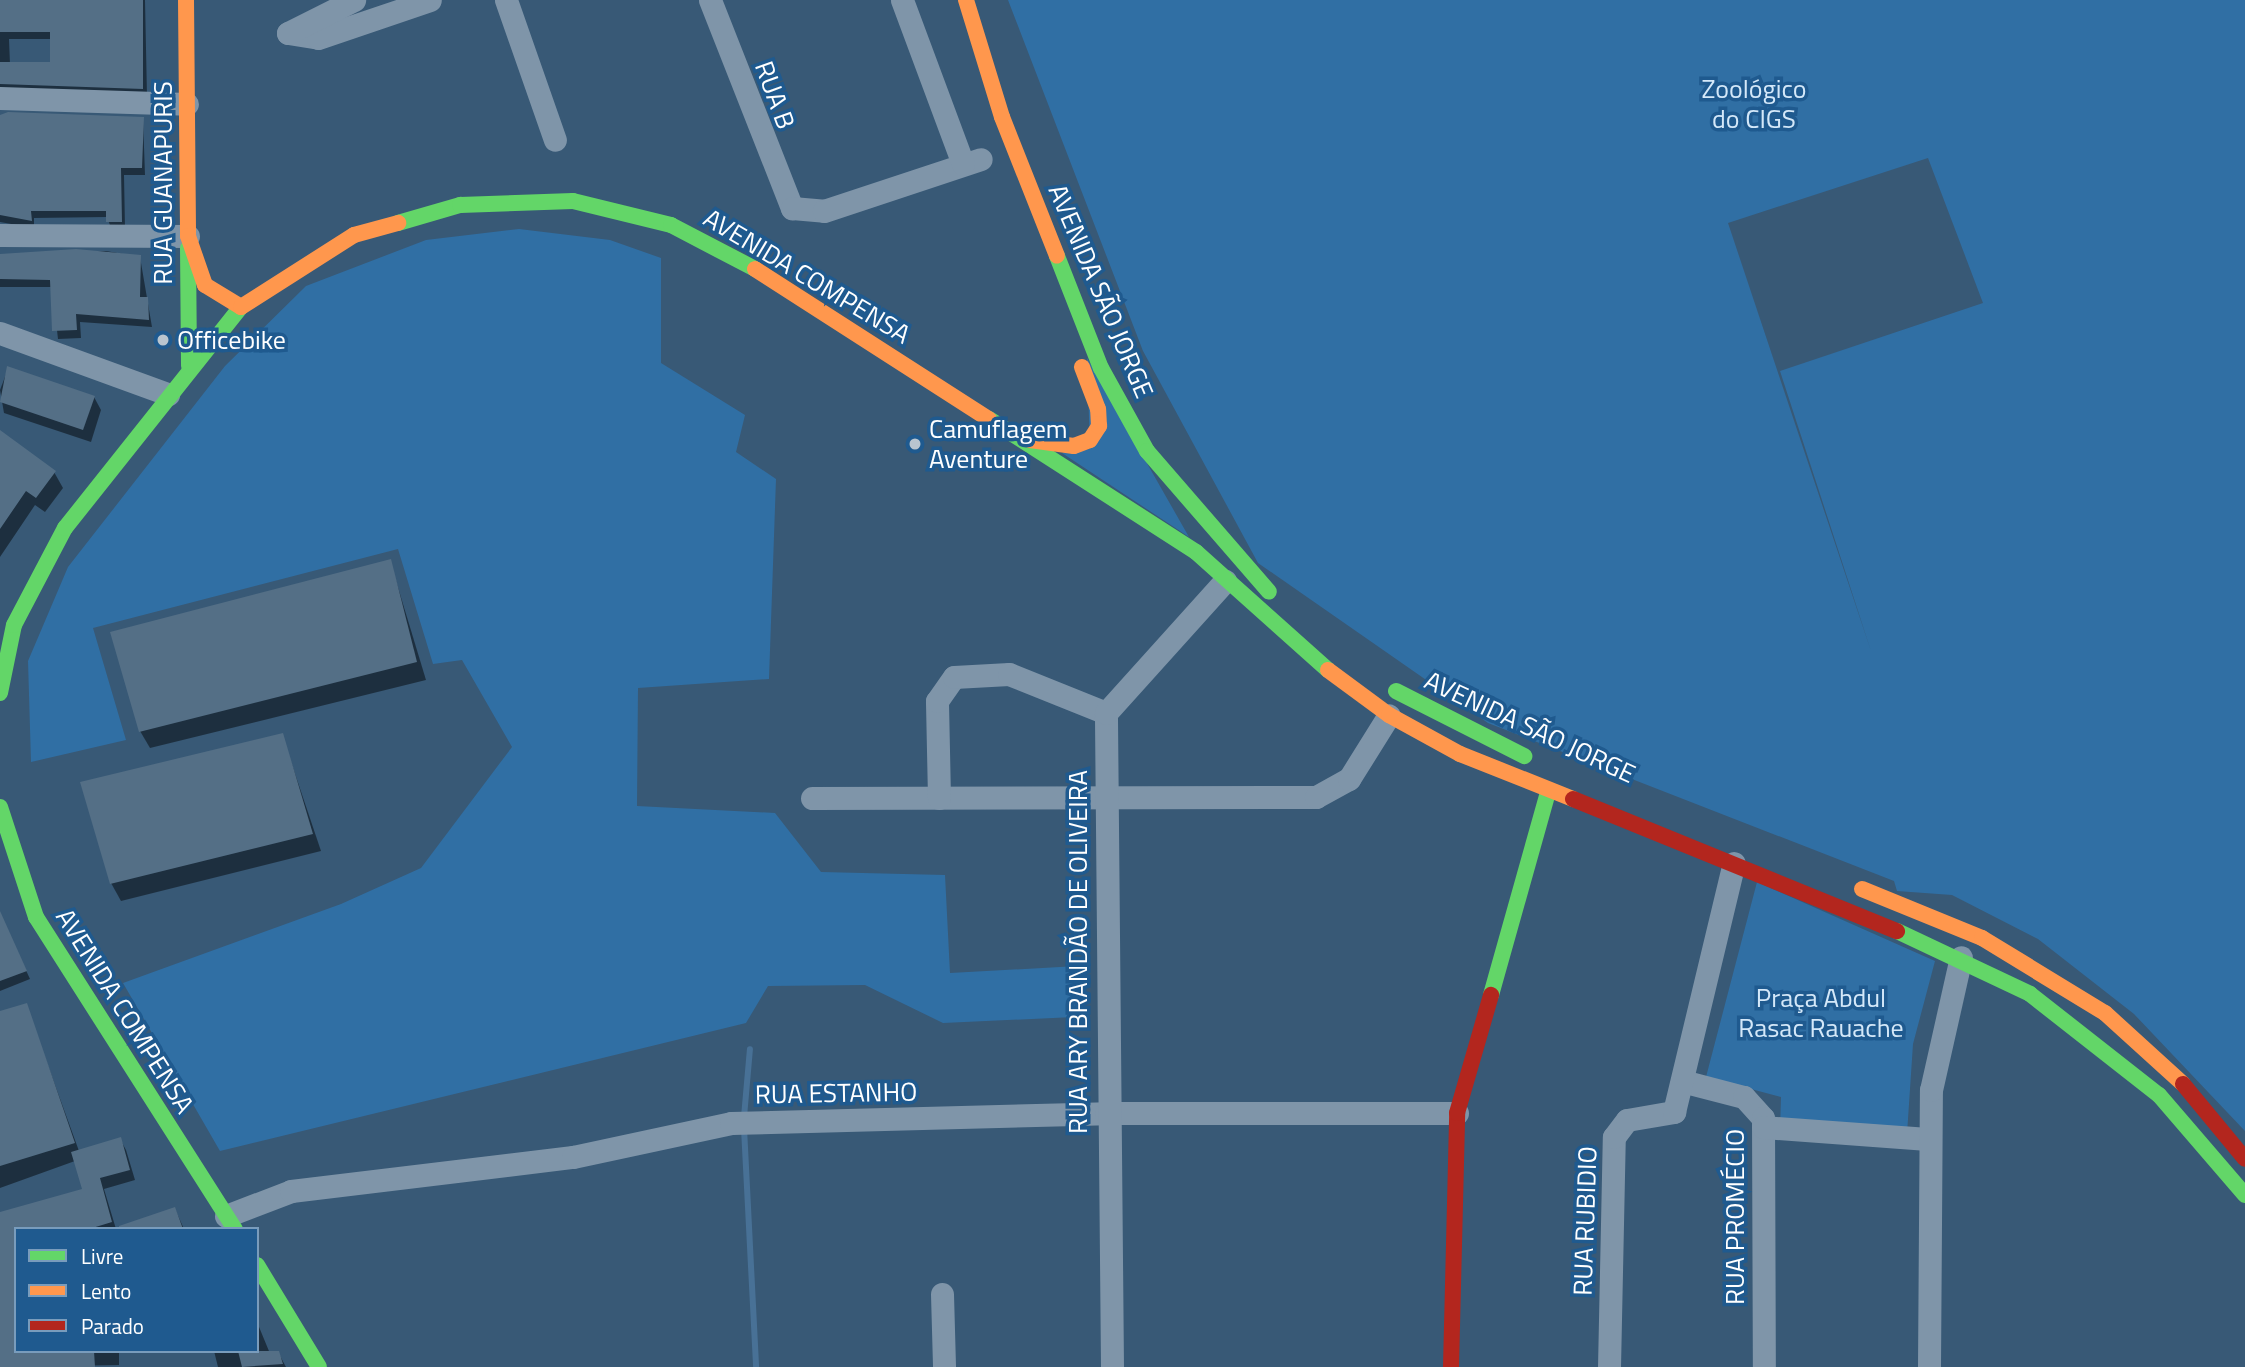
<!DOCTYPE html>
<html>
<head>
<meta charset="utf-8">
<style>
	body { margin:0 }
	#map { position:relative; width:2245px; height:1367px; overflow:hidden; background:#385976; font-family:"Titillium Web",sans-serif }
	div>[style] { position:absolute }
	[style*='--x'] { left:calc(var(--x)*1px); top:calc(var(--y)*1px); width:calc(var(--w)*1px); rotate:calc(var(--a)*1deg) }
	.green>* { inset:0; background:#306fa4 }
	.shadow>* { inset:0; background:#0007 }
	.stream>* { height:6px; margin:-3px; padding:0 3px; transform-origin:3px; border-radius:3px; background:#487196 }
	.building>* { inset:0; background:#546f86 }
	.street>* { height:23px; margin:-11.5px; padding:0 11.5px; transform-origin:11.5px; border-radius:11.5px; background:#7f95a9 }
	.fast>* { height:16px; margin:-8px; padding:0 8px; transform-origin:8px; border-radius:8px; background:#63d668 }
	.slow>* { height:16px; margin:-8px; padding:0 8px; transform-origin:8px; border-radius:8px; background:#ff974d }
	.jam>* { height:16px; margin:-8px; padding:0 8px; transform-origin:8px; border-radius:8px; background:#b3261e }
	.dots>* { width:19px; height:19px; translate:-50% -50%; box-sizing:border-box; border:4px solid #1f5a8f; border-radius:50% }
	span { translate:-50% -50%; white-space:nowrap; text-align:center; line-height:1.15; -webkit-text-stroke:7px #1f5a8f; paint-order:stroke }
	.park-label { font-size:26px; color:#d4e8f9 }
	.street-label { font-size:26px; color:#fff }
	.poi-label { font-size:26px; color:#fff }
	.left { translate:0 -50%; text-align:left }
	.legend { position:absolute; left:14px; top:1227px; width:245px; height:126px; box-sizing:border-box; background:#1f5a8f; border:2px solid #799cbc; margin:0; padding:9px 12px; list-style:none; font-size:21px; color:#fff }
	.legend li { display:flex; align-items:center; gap:14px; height:35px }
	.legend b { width:35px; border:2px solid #799cbc }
</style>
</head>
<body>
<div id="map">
	<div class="green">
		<div style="clip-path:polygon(evenodd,1008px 0,2245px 0,2245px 1131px,2134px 1014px,2038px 939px,1952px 895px,1897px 891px,1894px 881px,1488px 723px,1258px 563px,1143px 351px,1008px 0,1928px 158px,1983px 303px,1780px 371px,1871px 651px,1728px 223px,1928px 158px)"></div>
		<div style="clip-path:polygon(519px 229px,610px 240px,661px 258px,661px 363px,745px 415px,736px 452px,776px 479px,769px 679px,638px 688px,637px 806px,775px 813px,821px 872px,945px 875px,950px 973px,1078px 966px,1074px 1017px,943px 1023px,865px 985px,768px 986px,746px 1023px,220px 1151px,123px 983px,341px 904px,421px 868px,512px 747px,462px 660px,433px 664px,398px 549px,93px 628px,126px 740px,31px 762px,28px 661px,68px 567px,225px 366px,306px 286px,426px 240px)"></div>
		<div style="clip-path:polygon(1087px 358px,1189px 537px,1062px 453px,1090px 449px)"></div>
		<div style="clip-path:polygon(1757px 882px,1935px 961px,1913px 1044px,1907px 1134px,1780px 1131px,1781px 1097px,1706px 1077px)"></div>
	</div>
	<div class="shadow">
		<div style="clip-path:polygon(evenodd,0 0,145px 0,147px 96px,0 92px,0 0,9px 39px,51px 39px,52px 64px,10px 64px,9px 39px)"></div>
		<div style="clip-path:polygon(0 117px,143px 118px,145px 175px,124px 175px,125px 228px,111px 228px,107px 217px,34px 218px,34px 228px,0 222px)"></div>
		<div style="clip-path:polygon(106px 251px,140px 257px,152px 327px,80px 322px,81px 338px,58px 339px,52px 287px,0 287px,0 256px)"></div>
		<div style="clip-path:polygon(8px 369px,94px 397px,101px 410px,91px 442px,4px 413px,0 390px)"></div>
		<div style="clip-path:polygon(0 432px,54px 472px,63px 488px,45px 512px,35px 505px,0 557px)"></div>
		<div style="clip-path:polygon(390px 561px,426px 680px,150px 748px,140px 731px)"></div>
		<div style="clip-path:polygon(282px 735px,321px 851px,121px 901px,111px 883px)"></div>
		<div style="clip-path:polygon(0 914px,30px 979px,0 991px)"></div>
		<div style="clip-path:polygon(26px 1005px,79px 1151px,120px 1139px,126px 1150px,135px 1180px,104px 1189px,116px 1229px,175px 1209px,184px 1229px,16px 1229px,16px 1351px,119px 1351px,119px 1365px,0 1367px,0 1214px,84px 1191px,75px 1161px,0 1188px,0 1013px)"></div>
		<div style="clip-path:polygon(257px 1322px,271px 1356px,279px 1354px,286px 1367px,218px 1367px,214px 1351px,257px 1351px)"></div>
	</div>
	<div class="stream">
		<div style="--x:744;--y:1117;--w:68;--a:-85"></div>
		<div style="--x:744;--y:1128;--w:239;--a:87.1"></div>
	</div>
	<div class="building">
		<div style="clip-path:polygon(0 0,143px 0,143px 89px,0 84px,0 62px,50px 62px,50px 32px,0 32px)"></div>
		<div style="clip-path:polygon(8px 112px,144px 117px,142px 168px,121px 168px,122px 222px,106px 222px,106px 211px,31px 211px,32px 221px,0 215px,0 115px)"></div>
		<div style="clip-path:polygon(76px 249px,141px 255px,140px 297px,148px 297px,149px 320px,76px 314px,77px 330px,52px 331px,50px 280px,0 279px,0 254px)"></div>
		<div style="clip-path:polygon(7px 366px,95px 396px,83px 430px,0 402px)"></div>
		<div style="clip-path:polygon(0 430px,56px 471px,36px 498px,26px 491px,0 529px)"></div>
		<div style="clip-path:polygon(391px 559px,417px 662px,139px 732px,110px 632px)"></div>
		<div style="clip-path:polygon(283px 733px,313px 834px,110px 884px,80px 782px)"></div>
		<div style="clip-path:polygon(0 911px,27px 971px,0 981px)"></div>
		<div style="clip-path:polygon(27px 1003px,75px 1143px,0 1166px,0 1011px)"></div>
		<div style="clip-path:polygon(121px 1137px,130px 1170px,100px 1178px,112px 1222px,89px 1229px,16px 1229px,16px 1351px,94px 1351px,95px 1367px,0 1367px,0 1212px,82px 1189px,71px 1152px)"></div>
		<div style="clip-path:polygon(175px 1207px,183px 1229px,119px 1229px,119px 1226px)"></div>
		<div style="clip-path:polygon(238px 1351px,279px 1351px,283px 1364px,242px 1367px)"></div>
	</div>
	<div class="street">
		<div style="--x:506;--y:0;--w:148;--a:70.7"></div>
		<div style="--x:710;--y:0;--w:224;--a:68.5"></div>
		<div style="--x:792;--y:208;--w:32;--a:5"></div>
		<div style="--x:824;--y:211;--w:165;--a:-18.3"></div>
		<div style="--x:902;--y:0;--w:175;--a:69.6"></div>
		<div style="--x:288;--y:33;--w:30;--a:9"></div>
		<div style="--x:318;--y:38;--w:118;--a:-18.7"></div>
		<div style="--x:288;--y:33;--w:74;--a:-26.6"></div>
		<div style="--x:0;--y:98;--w:187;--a:1.8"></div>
		<div style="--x:0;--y:235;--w:188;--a:0.3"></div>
		<div style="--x:0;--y:333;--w:179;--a:20"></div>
		<div style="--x:812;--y:798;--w:504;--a:-0.11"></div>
		<div style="--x:1316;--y:797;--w:38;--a:-29"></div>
		<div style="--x:1349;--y:779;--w:75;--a:-58"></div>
		<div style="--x:939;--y:798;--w:97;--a:-91.2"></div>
		<div style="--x:937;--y:701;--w:29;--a:-55"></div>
		<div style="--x:954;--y:677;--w:55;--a:-3.1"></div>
		<div style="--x:1009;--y:674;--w:105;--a:21.9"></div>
		<div style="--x:1682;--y:1081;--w:64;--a:14.5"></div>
		<div style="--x:1744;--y:1097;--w:28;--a:48"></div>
		<div style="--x:1763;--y:1118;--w:249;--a:89.8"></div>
		<div style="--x:1763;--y:1127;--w:165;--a:4.2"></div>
		<div style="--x:226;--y:1216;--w:70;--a:-21"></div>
		<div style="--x:291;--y:1191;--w:284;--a:-6.9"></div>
		<div style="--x:573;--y:1157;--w:162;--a:-12.1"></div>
		<div style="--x:731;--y:1123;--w:375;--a:-1.5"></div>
		<div style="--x:1106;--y:1113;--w:351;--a:0"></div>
		<div style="--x:942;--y:1294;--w:73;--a:88.4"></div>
		<div style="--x:1112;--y:1367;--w:654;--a:-90.53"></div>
		<div style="--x:1106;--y:713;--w:178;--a:-48"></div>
		<div style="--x:1609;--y:1367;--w:230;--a:-88.8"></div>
		<div style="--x:1614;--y:1137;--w:21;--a:-53"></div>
		<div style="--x:1627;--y:1120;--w:48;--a:-9.7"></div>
		<div style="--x:1674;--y:1112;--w:256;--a:-76.5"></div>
		<div style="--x:1929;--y:1367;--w:277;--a:-89.6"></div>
		<div style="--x:1931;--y:1090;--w:136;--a:-77.3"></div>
	</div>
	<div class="fast">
		<div style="--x:398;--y:223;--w:65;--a:-16.2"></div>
		<div style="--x:460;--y:205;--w:113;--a:-2"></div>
		<div style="--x:573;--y:201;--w:101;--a:13.8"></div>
		<div style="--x:671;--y:225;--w:95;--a:27.6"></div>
		<div style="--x:188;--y:248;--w:118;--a:89.5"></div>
		<div style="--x:1057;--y:256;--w:120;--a:68.6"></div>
		<div style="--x:1101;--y:368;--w:95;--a:61"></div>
		<div style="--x:1147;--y:451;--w:186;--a:49.1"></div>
		<div style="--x:989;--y:419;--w:246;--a:32.7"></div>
		<div style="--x:1196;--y:552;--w:177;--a:41.8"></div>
		<div style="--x:1396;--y:691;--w:144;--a:26.9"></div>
		<div style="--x:0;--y:693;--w:69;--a:-78.4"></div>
		<div style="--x:14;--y:625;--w:110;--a:-62.3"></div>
		<div style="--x:65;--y:528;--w:283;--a:-51.5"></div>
		<div style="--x:0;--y:807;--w:116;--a:71.9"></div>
		<div style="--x:36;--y:917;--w:370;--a:57.5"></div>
		<div style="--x:1897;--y:931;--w:147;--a:25.3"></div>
		<div style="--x:2030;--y:994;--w:164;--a:38.1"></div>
		<div style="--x:2159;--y:1095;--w:132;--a:49.3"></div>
		<div style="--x:1491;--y:995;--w:211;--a:-74.3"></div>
		<div style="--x:257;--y:1265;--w:119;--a:58.7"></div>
	</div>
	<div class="slow">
		<div style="--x:186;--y:0;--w:236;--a:89.5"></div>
		<div style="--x:188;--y:236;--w:52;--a:70.9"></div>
		<div style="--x:205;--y:285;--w:42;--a:31.4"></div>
		<div style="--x:241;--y:307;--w:134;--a:-32.5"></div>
		<div style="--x:354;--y:235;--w:46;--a:-15.3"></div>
		<div style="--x:966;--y:0;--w:122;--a:72.9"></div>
		<div style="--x:1002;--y:117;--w:149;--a:68.4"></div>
		<div style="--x:755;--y:269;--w:278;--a:32.7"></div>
		<div style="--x:1030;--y:440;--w:44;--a:7.8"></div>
		<div style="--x:1074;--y:446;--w:17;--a:-21"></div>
		<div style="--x:1090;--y:440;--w:17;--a:-57"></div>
		<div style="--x:1099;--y:426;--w:17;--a:-93"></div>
		<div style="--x:1098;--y:409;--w:45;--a:-110.9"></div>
		<div style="--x:1328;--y:670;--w:76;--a:36.4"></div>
		<div style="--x:1389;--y:715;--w:81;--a:28.8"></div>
		<div style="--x:1460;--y:754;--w:122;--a:21.7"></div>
		<div style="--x:1862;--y:889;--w:130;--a:22.2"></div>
		<div style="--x:1982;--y:938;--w:144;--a:31.4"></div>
		<div style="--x:2105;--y:1013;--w:105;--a:42.3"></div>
	</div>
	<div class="jam">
		<div style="--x:1573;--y:799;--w:350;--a:22.2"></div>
		<div style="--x:2183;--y:1084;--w:97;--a:50.4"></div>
		<div style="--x:1451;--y:1367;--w:254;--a:-88.6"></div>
		<div style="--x:1457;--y:1113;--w:123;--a:-73.9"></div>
	</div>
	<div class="dots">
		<div style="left:163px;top:340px;background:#b9c5cf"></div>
		<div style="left:915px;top:444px;background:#b9c5cf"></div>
	</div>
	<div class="park-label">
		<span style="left:1754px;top:104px">Zoológico<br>do CIGS</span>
		<span style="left:1821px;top:1013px">Praça Abdul<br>Rasac Rauache</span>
	</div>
	<div class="street-label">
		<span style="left:775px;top:95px;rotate:70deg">RUA B</span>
		<span style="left:163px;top:183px;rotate:-90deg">RUA GUANAPURIS</span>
		<span style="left:807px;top:276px;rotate:31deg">AVENIDA COMPENSA</span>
		<span style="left:1101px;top:291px;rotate:67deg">AVENIDA SÃO JORGE</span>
		<span style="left:1530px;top:727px;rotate:25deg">AVENIDA SÃO JORGE</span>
		<span style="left:1078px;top:952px;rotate:-90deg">RUA ARY BRANDÃO DE OLIVEIRA</span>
		<span style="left:125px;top:1011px;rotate:58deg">AVENIDA COMPENSA</span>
		<span style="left:836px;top:1093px;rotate:-1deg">RUA ESTANHO</span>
		<span style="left:1735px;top:1217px;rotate:-90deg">RUA PROMÉCIO</span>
		<span style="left:1585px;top:1221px;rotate:-88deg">RUA RUBIDIO</span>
	</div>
	<div class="poi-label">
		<span class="left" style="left:177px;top:340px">Officebike</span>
		<span class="left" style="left:929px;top:444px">Camuflagem<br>Aventure</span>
	</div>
	<ul class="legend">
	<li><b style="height:9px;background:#63d668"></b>Livre</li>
	<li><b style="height:9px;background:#ff974d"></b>Lento</li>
	<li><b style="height:9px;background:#b3261e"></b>Parado</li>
	</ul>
</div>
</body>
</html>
